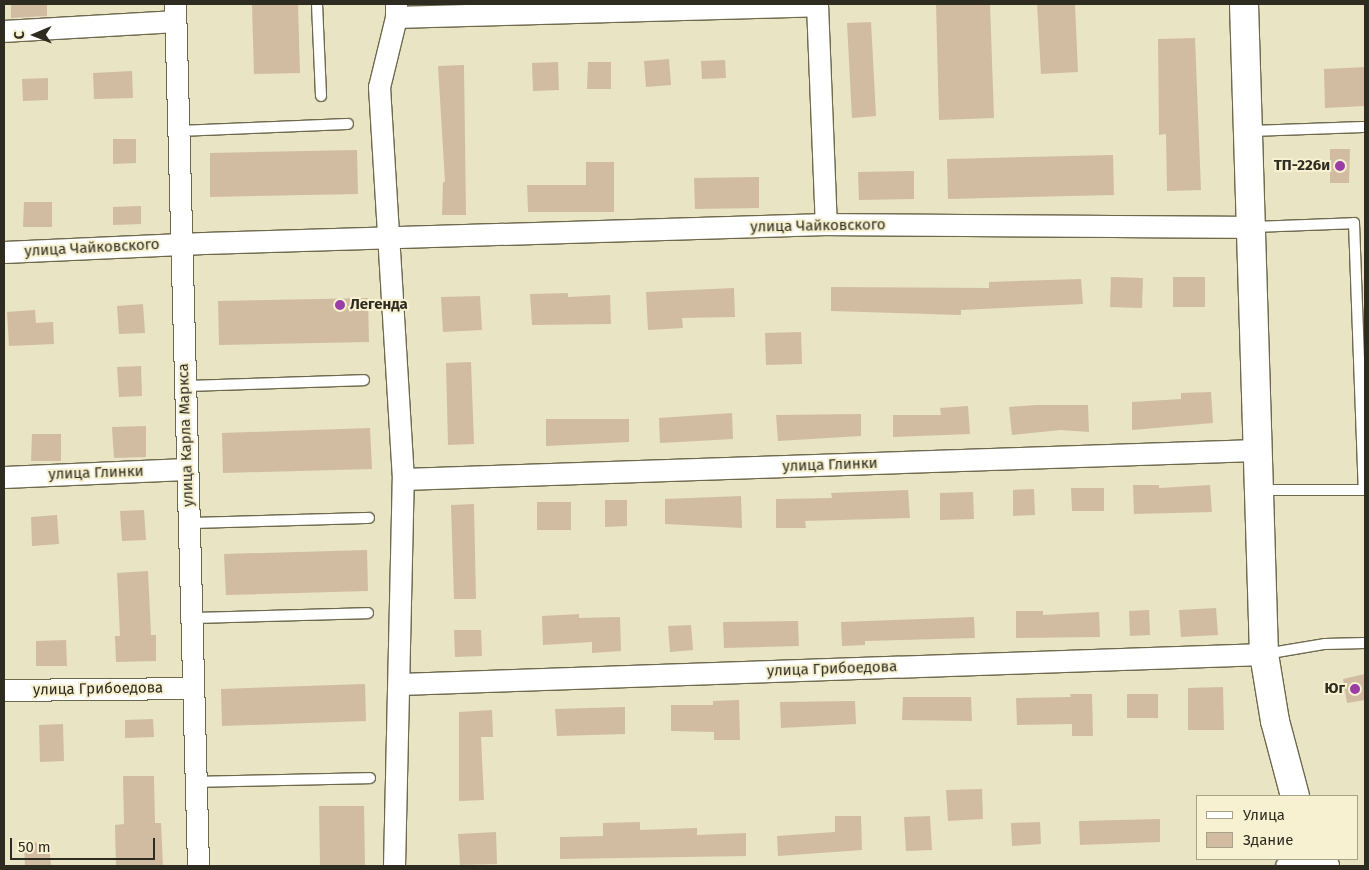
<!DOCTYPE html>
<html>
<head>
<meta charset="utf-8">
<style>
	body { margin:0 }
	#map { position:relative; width:1369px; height:870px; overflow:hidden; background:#e9e4c4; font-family:"Fira Sans",sans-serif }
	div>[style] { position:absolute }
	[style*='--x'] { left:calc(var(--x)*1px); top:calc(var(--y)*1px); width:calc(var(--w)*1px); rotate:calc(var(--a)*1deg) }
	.building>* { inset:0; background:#d1bca2 }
	.roads { filter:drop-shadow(1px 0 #6e694d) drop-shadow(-1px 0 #6e694d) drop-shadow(0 1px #6e694d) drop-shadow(0 -1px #6e694d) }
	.lane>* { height:10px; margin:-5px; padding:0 5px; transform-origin:5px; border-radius:5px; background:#fff }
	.street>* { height:21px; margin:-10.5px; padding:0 10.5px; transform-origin:10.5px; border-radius:10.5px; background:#fff }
	.secondary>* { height:28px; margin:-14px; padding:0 14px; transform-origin:14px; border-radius:14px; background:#fff }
	.dots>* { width:14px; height:14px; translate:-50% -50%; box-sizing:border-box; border:2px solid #f7f1d1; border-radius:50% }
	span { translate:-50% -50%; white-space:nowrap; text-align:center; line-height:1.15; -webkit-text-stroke:4px #f7f1d1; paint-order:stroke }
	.poi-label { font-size:15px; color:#2e2c20; font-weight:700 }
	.right { translate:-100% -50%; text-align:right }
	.left { translate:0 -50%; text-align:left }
	.street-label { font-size:15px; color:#2e2c20 }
	.frame { position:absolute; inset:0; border:5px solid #2e2c20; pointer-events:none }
	.legend { position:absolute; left:1196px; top:795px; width:162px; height:65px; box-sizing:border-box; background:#f7f1d1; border:1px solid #a7a28a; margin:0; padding:6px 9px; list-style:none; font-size:15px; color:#2e2c20 }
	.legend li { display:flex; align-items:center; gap:10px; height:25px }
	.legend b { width:25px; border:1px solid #a7a28a }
	.north { position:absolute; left:10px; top:10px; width:50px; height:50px; -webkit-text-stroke:4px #f7f1d1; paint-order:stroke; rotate:269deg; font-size:14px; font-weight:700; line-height:20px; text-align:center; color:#2e2c20 }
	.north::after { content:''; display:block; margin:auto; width:18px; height:22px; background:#2e2c20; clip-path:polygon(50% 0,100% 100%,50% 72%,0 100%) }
	.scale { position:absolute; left:10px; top:838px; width:145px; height:22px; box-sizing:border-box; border:2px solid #2e2c20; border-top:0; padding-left:6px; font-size:15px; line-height:18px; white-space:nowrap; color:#2e2c20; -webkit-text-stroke:4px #f7f1d1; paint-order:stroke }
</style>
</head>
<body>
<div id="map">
	<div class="building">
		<div style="clip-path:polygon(11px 4px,47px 4px,47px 16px,11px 18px)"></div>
		<div style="clip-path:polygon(252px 4px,298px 4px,300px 73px,254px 74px)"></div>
		<div style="clip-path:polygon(936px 4px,990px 4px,994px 118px,939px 120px)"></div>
		<div style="clip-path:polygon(1037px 4px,1075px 4px,1078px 72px,1041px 74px)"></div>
		<div style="clip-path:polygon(871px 22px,876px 116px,852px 118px,847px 23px)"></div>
		<div style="clip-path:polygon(1195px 38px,1201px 190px,1167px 191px,1166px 134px,1159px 135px,1158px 39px)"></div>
		<div style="clip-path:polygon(669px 59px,671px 85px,646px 87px,644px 61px)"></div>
		<div style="clip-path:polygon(725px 60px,726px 78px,702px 79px,701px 61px)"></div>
		<div style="clip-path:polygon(558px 62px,559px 90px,533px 91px,532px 63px)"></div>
		<div style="clip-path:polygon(588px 62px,611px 62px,611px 89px,587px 89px)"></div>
		<div style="clip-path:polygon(464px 65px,466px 215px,442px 215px,443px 182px,445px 182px,438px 66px)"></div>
		<div style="clip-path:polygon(1365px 67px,1365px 106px,1325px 108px,1324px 69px)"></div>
		<div style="clip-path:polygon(132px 71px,133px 98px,94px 99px,93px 73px)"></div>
		<div style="clip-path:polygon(48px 78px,48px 100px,23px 101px,22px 79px)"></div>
		<div style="clip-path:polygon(113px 139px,136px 139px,136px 163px,113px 164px)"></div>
		<div style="clip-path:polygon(1330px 149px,1350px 149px,1349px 183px,1330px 183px)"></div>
		<div style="clip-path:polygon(357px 150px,358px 194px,210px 197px,210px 153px)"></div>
		<div style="clip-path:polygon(1113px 155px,1114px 195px,948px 199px,947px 159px)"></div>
		<div style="clip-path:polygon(586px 162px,614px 162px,614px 212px,528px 212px,527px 185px,586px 185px)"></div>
		<div style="clip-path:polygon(914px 171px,914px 199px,859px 200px,858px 172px)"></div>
		<div style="clip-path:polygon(759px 177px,759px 208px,695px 209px,694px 178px)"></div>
		<div style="clip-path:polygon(24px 202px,52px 202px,52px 227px,23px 227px)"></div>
		<div style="clip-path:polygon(141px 206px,141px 224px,113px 225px,113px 207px)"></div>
		<div style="clip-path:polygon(1111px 277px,1143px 278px,1142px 308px,1110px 307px)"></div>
		<div style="clip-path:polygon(1173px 277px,1205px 277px,1205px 307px,1173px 307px)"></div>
		<div style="clip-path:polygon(1081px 279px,1083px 304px,961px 310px,961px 315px,831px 311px,831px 287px,989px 288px,989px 282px)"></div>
		<div style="clip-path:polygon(734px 288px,735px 317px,682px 318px,683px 328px,648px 330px,646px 292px)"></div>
		<div style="clip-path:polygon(568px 293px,568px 297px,610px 295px,611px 324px,532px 325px,530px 294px)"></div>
		<div style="clip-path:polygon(480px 296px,482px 330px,443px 332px,441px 297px)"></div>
		<div style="clip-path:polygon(368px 298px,369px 342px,219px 345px,218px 301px)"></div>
		<div style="clip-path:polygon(143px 304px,145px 333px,119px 334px,117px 306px)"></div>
		<div style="clip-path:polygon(35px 310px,36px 323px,53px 322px,54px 344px,9px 346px,7px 312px)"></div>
		<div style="clip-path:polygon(801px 332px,802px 364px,766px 365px,765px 333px)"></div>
		<div style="clip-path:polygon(471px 362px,474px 444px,448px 445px,446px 363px)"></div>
		<div style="clip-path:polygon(141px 366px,142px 396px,119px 397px,117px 367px)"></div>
		<div style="clip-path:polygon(1211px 392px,1213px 423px,1132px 430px,1132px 402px,1181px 399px,1181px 393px)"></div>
		<div style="clip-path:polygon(1036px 405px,1088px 405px,1089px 432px,1061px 430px,1012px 435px,1009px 407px)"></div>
		<div style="clip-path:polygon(968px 406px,970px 434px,893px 437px,893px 415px,941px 415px,940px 408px)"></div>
		<div style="clip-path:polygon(732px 413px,733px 439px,660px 443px,659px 418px)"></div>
		<div style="clip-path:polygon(861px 414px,861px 436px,778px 441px,776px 415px)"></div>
		<div style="clip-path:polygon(546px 419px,629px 419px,629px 442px,546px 446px)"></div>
		<div style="clip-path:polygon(146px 426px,146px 457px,114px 458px,112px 427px)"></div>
		<div style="clip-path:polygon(370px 428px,372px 469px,223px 473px,222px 433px)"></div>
		<div style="clip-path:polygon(32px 434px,61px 434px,61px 461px,31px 461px)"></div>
		<div style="clip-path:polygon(1133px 485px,1159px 485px,1159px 488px,1210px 485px,1212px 512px,1134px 514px)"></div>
		<div style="clip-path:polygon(1071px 488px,1104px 488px,1104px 511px,1072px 511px)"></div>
		<div style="clip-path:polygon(1034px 489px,1035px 515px,1013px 516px,1013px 490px)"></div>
		<div style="clip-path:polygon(908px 490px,910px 518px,805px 521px,806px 528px,776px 528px,776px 499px,832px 498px,831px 493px)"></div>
		<div style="clip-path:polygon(973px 492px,974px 519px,940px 520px,940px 493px)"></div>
		<div style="clip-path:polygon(741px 496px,742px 528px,665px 524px,665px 499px)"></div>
		<div style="clip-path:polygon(605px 500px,627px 500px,627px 526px,605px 527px)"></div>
		<div style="clip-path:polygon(537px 502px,571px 502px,571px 530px,537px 530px)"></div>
		<div style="clip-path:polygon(474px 504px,476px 599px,454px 599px,451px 505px)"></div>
		<div style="clip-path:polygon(144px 510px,146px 540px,122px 541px,120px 511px)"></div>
		<div style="clip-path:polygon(57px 515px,59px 544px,32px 546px,31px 517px)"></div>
		<div style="clip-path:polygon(367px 550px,368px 591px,226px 595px,224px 554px)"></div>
		<div style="clip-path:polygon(148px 571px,151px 635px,156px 635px,156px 661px,116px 662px,115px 636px,120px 636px,117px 573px)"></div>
		<div style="clip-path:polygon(1216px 608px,1218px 635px,1181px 637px,1179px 610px)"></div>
		<div style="clip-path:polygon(1149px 610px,1150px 635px,1130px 636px,1129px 611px)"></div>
		<div style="clip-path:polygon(1016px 611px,1043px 611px,1043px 615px,1099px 612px,1100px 637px,1016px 638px)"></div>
		<div style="clip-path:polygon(579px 614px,579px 618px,620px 617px,621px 651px,592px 653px,592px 642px,543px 645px,542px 616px)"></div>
		<div style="clip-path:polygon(974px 617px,975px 638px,865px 641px,865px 645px,842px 646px,841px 622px)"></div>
		<div style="clip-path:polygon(798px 621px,799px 646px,724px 648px,723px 622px)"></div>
		<div style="clip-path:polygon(691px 625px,693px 650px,670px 652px,668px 626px)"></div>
		<div style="clip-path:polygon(454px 630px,481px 630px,482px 656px,455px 657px)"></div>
		<div style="clip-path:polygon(66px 640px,67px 666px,36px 666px,36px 641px)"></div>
		<div style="clip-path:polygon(1365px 674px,1365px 700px,1347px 703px,1343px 679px)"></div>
		<div style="clip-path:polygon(365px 684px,366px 721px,222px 726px,221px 689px)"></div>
		<div style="clip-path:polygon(1223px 687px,1224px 730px,1188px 730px,1188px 688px)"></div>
		<div style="clip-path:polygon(1070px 694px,1092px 694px,1093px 736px,1072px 736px,1072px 724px,1017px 725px,1016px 698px,1071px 697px)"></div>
		<div style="clip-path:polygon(1127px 694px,1158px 694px,1158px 718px,1127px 718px)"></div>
		<div style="clip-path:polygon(903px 697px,971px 697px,972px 721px,902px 720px)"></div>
		<div style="clip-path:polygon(739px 700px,740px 740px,714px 740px,714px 732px,671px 731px,671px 705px,713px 705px,713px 701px)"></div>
		<div style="clip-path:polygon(855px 701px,856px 724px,781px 728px,780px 702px)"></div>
		<div style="clip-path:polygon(625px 707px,625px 734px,557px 736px,555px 709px)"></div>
		<div style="clip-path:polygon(492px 710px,493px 737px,481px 737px,484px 800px,459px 801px,459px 712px)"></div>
		<div style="clip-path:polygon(153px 719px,154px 737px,125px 738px,125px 720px)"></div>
		<div style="clip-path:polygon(63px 724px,64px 761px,40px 762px,39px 725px)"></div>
		<div style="clip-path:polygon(123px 776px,154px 776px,155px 823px,161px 823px,163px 866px,116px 866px,115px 825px,124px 824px)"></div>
		<div style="clip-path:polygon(982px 789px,983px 819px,948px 821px,946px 790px)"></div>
		<div style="clip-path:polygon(319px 806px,364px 806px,365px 866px,320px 866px)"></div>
		<div style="clip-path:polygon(835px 816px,861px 816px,862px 850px,778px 856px,777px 836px,835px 832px)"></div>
		<div style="clip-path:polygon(930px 816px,932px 850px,906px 851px,904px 817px)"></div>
		<div style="clip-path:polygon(1160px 819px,1160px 842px,1080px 845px,1079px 821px)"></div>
		<div style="clip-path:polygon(640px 822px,640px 830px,697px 828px,697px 835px,746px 833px,746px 856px,560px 859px,560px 837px,603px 836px,603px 823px)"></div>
		<div style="clip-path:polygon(1040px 822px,1041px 844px,1012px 846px,1011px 823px)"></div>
		<div style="clip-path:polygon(496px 832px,497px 864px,460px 865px,458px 834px)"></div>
		<div style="clip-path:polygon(49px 842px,51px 866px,25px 866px,24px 843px)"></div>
	</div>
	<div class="roads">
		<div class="lane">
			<div style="--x:317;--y:4;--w:92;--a:87.5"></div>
			<div style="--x:178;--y:131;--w:170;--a:-2.4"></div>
			<div style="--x:1249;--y:131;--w:116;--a:-2"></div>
			<div style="--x:1252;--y:227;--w:102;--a:-2.2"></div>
			<div style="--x:1354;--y:223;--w:267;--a:87.9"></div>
			<div style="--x:1364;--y:490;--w:103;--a:180"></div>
			<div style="--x:185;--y:386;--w:179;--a:-1.9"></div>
			<div style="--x:189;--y:523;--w:180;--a:-1.6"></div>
			<div style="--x:191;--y:618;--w:177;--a:-1.6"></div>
			<div style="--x:1265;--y:654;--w:61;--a:-9.5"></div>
			<div style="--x:1325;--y:644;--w:40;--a:-1.4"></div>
			<div style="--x:196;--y:782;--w:174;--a:-1.3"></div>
		</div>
		<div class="street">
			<div style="--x:175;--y:4;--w:862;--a:88.47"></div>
			<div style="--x:817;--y:4;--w:220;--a:87.7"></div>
			<div style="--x:396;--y:17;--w:421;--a:-1.6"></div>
			<div style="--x:4;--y:31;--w:171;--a:-3.3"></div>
			<div style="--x:4;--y:252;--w:200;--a:-2.6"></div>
			<div style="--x:204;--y:243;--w:622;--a:-1.75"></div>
			<div style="--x:826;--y:224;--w:425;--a:0.4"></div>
			<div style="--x:4;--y:477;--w:183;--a:-2.5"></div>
			<div style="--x:403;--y:479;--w:854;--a:-1.94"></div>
			<div style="--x:400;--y:684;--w:865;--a:-1.99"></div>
			<div style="--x:4;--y:690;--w:189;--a:-0.6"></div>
			<div style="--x:394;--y:866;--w:387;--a:-88.7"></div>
			<div style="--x:403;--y:479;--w:393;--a:-93.5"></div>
			<div style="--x:379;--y:87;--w:72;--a:-76.3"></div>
			<div style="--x:396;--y:17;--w:13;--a:-90"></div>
			<div style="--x:1286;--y:866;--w:37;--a:-6"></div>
		</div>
		<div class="secondary">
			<div style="--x:1244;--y:4;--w:650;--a:88.24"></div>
			<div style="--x:1264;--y:654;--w:68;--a:80.7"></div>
			<div style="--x:1275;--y:721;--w:78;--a:75.1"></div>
			<div style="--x:1321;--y:859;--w:8;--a:60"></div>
		</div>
	</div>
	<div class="dots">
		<div style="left:1340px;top:166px;background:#9a3da6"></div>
		<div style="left:340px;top:305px;background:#9a3da6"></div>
		<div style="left:1355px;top:689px;background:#9a3da6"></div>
	</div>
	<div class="poi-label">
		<span class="right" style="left:1330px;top:166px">ТП-226и</span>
		<span class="left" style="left:350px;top:305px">Легенда</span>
		<span class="right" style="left:1345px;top:689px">Юг</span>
	</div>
	<div class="street-label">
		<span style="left:818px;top:226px;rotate:-1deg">улица Чайковского</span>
		<span style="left:92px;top:248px;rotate:-3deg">улица Чайковского</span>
		<span style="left:186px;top:435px;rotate:-92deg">улица Карла Маркса</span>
		<span style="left:830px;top:465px;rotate:-2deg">улица Глинки</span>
		<span style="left:96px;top:473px;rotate:-2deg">улица Глинки</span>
		<span style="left:832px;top:669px;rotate:-2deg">улица Грибоедова</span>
		<span style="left:98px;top:689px;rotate:-1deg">улица Грибоедова</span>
	</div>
	<div class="frame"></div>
	<ul class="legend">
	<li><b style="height:6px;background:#fff"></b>Улица</li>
	<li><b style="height:14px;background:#d1bca2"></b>Здание</li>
	</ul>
	<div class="north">С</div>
	<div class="scale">50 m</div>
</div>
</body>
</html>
